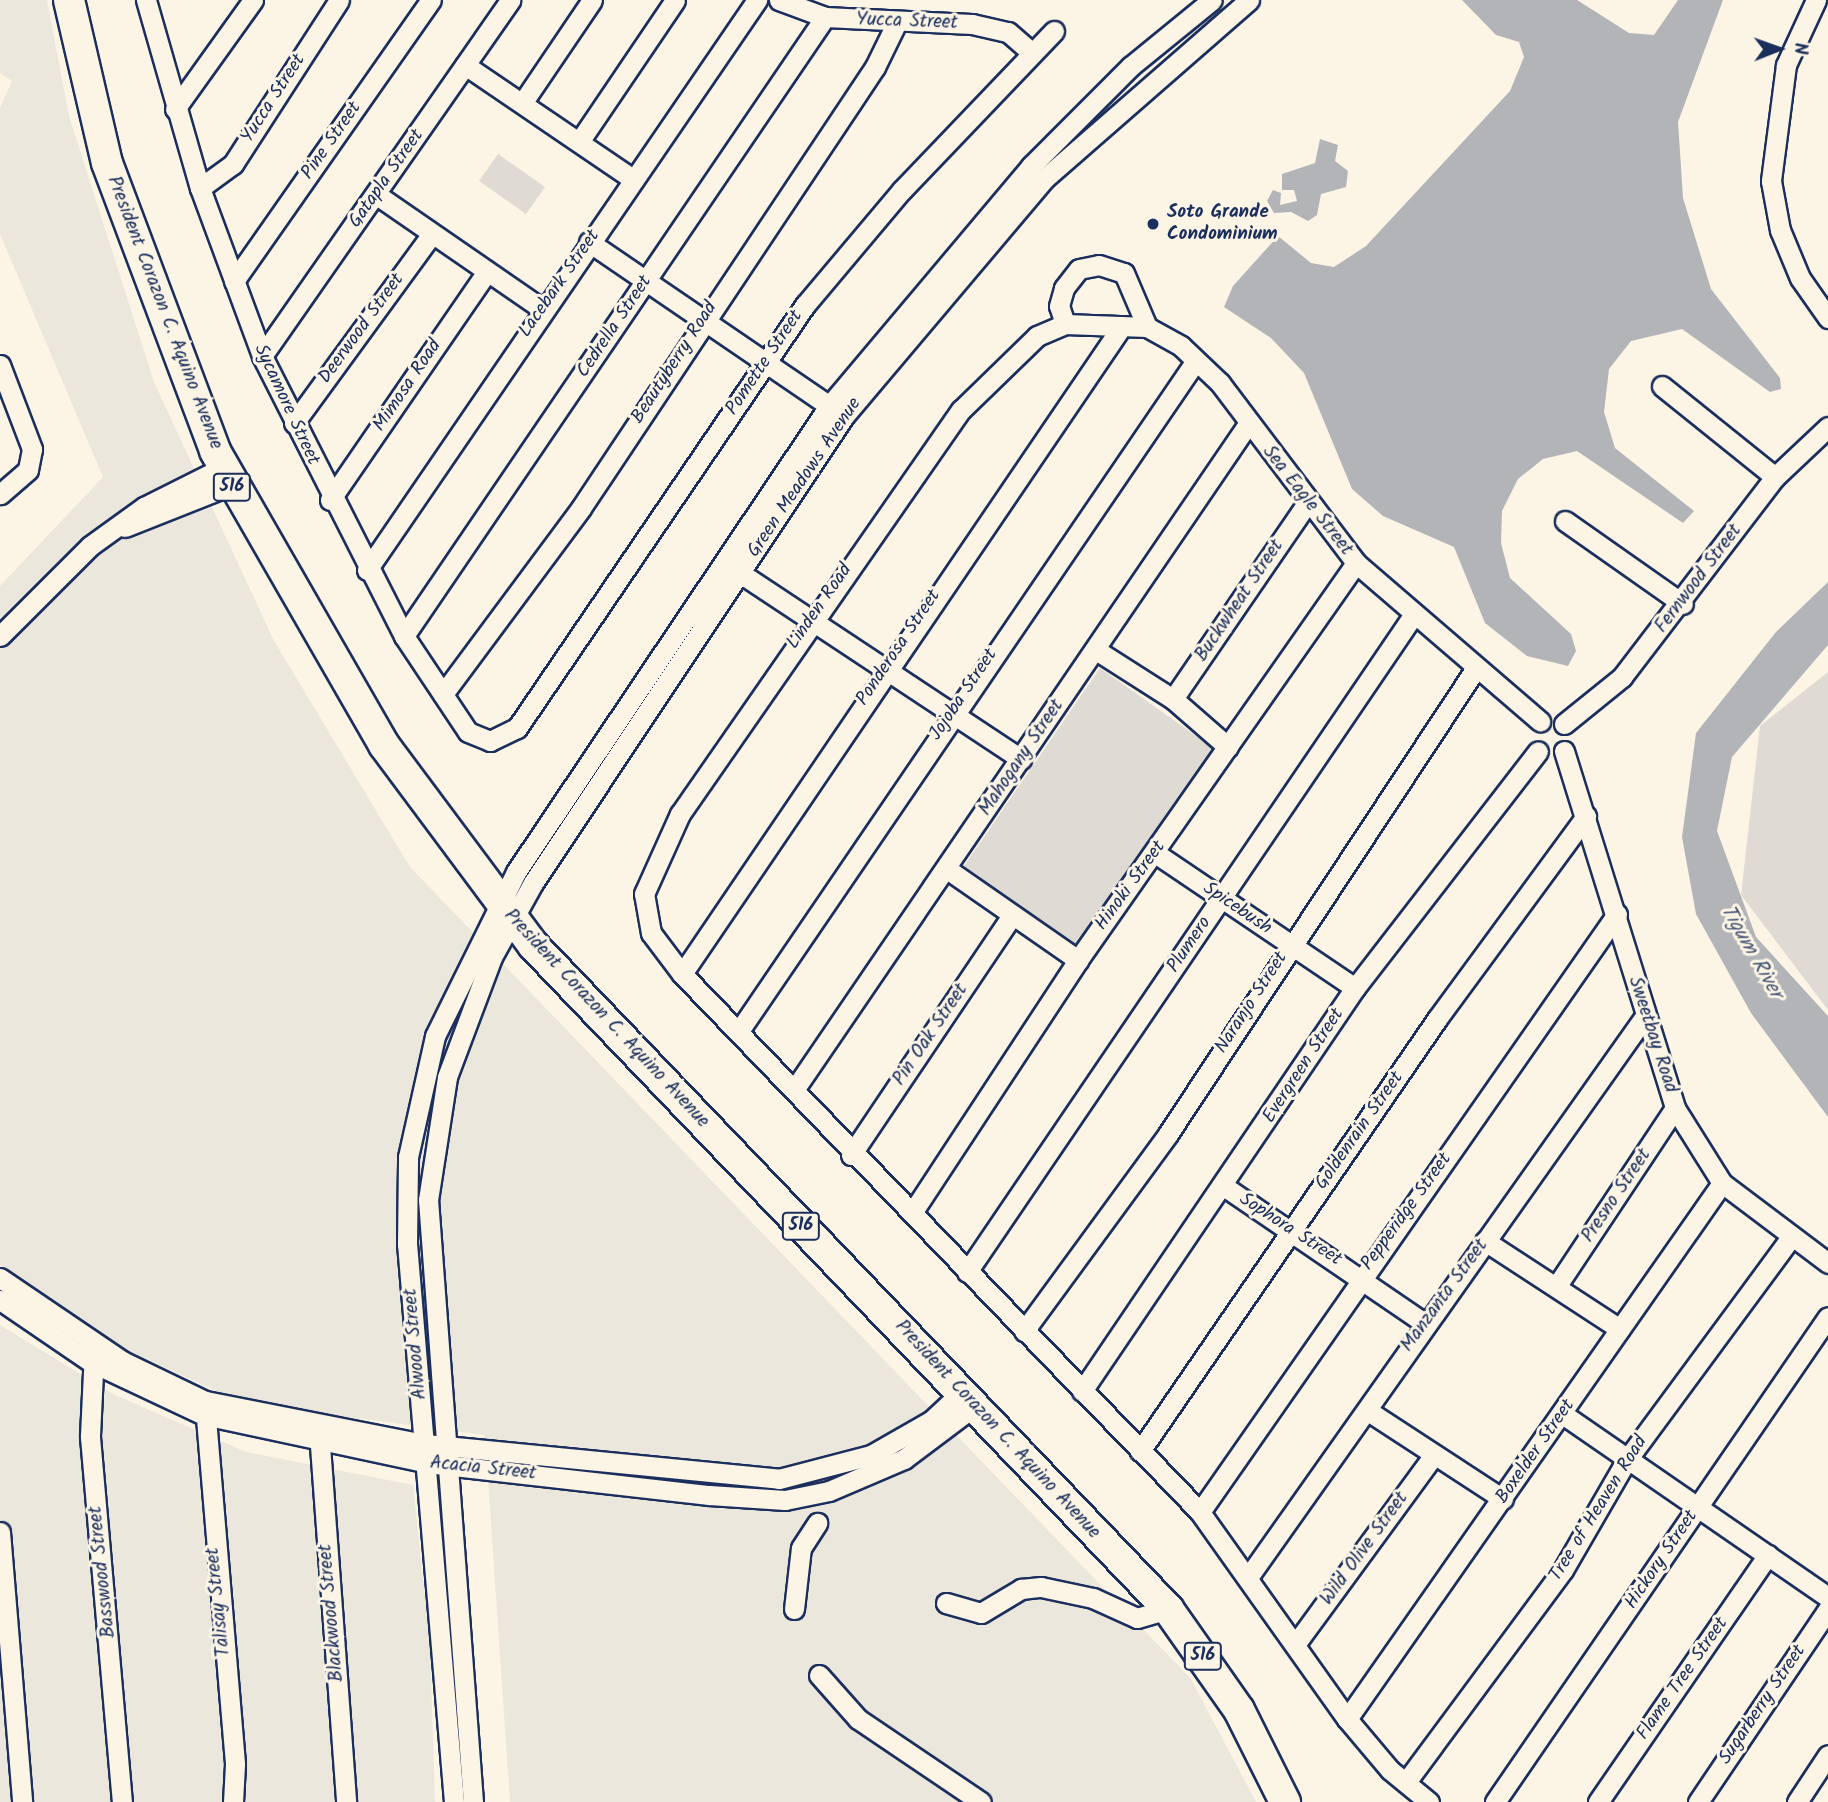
<!DOCTYPE html>
<html>
<head>
<meta charset="utf-8">
<style>
	body { margin:0 }
	#map { position:relative; width:1828px; height:1802px; overflow:hidden; background:#fcf5e5; font-family:Kalam,sans-serif }
	div>[style] { position:absolute }
	[style*='--x'] { left:calc(var(--x)*1px); top:calc(var(--y)*1px); width:calc(var(--w)*1px); rotate:calc(var(--a)*1deg) }
	.built>* { inset:0; background:#ece7dc }
	.green>* { inset:0; background:#dfdbd4 }
	.water>* { inset:0; background:#b2b4b8 }
	.roads { filter:drop-shadow(2px 0 #1b2f5e) drop-shadow(-2px 0 #1b2f5e) drop-shadow(0 2px #1b2f5e) drop-shadow(0 -2px #1b2f5e) }
	.minor>* { height:19px; margin:-9.5px; padding:0 9.5px; transform-origin:9.5px; border-radius:9.5px; background:#fcf5e5 }
	.highway>* { height:30px; margin:-15px; padding:0 15px; transform-origin:15px; border-radius:15px; background:#fcf5e5 }
	.dots>* { width:19px; height:19px; translate:-50% -50%; box-sizing:border-box; border:4px solid #fcf5e5; border-radius:50% }
	span { translate:-50% -50%; white-space:nowrap; text-align:center; line-height:1.15; -webkit-text-stroke:6px #fcf5e5; paint-order:stroke }
	.shield-label span { padding:2px 5px; background:#fcf5e5; border:2px solid; border-radius:5px; -webkit-text-stroke-width:0 }
	.shield-label { font-size:18px; color:#1b2f5e; font-weight:700 }
	.street-label { font-size:19px; color:#1b2f5e }
	.poi-label { font-size:19px; color:#1b2f5e; font-weight:700 }
	.left { translate:0 -50%; text-align:left }
	.water-label { font-size:21px; color:#485779; font-style:italic }
	.north { position:absolute; left:1744px; top:14px; width:70px; height:70px; -webkit-text-stroke:5px #fcf5e5; paint-order:stroke; rotate:89deg; font-size:19px; font-weight:700; line-height:28px; text-align:center; color:#1b2f5e }
	.north::after { content:''; display:block; margin:auto; width:24px; height:32px; background:#1b2f5e; clip-path:polygon(50% 0,100% 100%,50% 72%,0 100%) }
</style>
</head>
<body>
<div id="map">
	<div class="built">
		<div style="clip-path:polygon(0 0,47px 0,69px 116px,154px 382px,274px 641px,410px 867px,1191px 1679px,1256px 1802px,510px 1802px,485px 1435px,242px 1403px,121px 1347px,0 1265px,0 586px,103px 477px,0 234px,0 108px,12px 81px,0 73px)"></div>
		<div style="clip-path:polygon(0 1325px,115px 1395px,246px 1452px,413px 1485px,430px 1645px,435px 1802px,0 1802px)"></div>
	</div>
	<div class="green">
		<div style="clip-path:polygon(498px 154px,545px 187px,526px 214px,479px 181px)"></div>
		<div style="clip-path:polygon(1100px 668px,1216px 750px,1080px 947px,964px 866px)"></div>
		<div style="clip-path:polygon(1828px 672px,1828px 1010px,1741px 895px,1760px 726px)"></div>
	</div>
	<div class="water">
		<div style="clip-path:polygon(1462px 0,1577px 0,1629px 33px,1654px 35px,1678px 0,1723px 0,1678px 122px,1683px 198px,1711px 289px,1780px 378px,1781px 389px,1770px 392px,1682px 329px,1631px 341px,1609px 369px,1604px 412px,1615px 448px,1694px 511px,1683px 523px,1577px 451px,1543px 459px,1518px 479px,1502px 511px,1501px 543px,1510px 578px,1571px 634px,1576px 651px,1568px 666px,1527px 656px,1485px 623px,1454px 547px,1383px 516px,1352px 489px,1304px 373px,1271px 338px,1224px 307px,1233px 286px,1278px 236px,1311px 263px,1334px 267px,1366px 246px,1510px 91px,1524px 57px,1519px 42px,1496px 35px)"></div>
		<div style="clip-path:polygon(1320px 139px,1338px 145px,1335px 161px,1348px 171px,1346px 187px,1321px 194px,1317px 215px,1308px 221px,1291px 212px,1274px 213px,1267px 201px,1273px 190px,1281px 193px,1280px 205px,1297px 201px,1294px 190px,1282px 190px,1282px 174px,1315px 163px)"></div>
		<div style="clip-path:polygon(1828px 582px,1828px 645px,1732px 757px,1717px 831px,1756px 937px,1828px 1016px,1828px 1117px,1751px 1013px,1696px 914px,1682px 837px,1696px 733px,1776px 632px)"></div>
	</div>
	<div class="roads">
		<div class="minor">
			<div style="--x:146;--y:0;--w:196;--a:74"></div>
			<div style="--x:200;--y:188;--w:179;--a:69.7"></div>
			<div style="--x:262;--y:356;--w:314;--a:63.1"></div>
			<div style="--x:404;--y:636;--w:115;--a:56.3"></div>
			<div style="--x:468;--y:732;--w:24;--a:22"></div>
			<div style="--x:490;--y:741;--w:30;--a:-26"></div>
			<div style="--x:517;--y:728;--w:512;--a:-55.75"></div>
			<div style="--x:805;--y:305;--w:150;--a:-49.9"></div>
			<div style="--x:902;--y:190;--w:220;--a:-46.3"></div>
			<div style="--x:779;--y:0;--w:49;--a:20.3"></div>
			<div style="--x:825;--y:17;--w:147;--a:2.7"></div>
			<div style="--x:972;--y:24;--w:37;--a:13"></div>
			<div style="--x:1008;--y:32;--w:29;--a:41"></div>
			<div style="--x:1816;--y:0;--w:72;--a:114.8"></div>
			<div style="--x:1786;--y:65;--w:117;--a:97.4"></div>
			<div style="--x:1771;--y:181;--w:50;--a:79.6"></div>
			<div style="--x:1780;--y:230;--w:52;--a:67.4"></div>
			<div style="--x:1800;--y:278;--w:49;--a:55"></div>
			<div style="--x:465;--y:65;--w:204;--a:34.2"></div>
			<div style="--x:523;--y:102;--w:123;--a:-55.9"></div>
			<div style="--x:175;--y:109;--w:134;--a:-54.4"></div>
			<div style="--x:579;--y:142;--w:171;--a:-55.9"></div>
			<div style="--x:200;--y:188;--w:41;--a:-36"></div>
			<div style="--x:233;--y:164;--w:195;--a:-57.1"></div>
			<div style="--x:377;--y:195;--w:201;--a:34.6"></div>
			<div style="--x:589;--y:242;--w:304;--a:34.3"></div>
			<div style="--x:234;--y:281;--w:343;--a:-55"></div>
			<div style="--x:1065;--y:324;--w:19;--a:-108"></div>
			<div style="--x:1059;--y:306;--w:19;--a:-74"></div>
			<div style="--x:1064;--y:288;--w:24;--a:-52"></div>
			<div style="--x:1079;--y:269;--w:20;--a:-11"></div>
			<div style="--x:1099;--y:265;--w:26;--a:18"></div>
			<div style="--x:1124;--y:273;--w:59;--a:66.9"></div>
			<div style="--x:262;--y:356;--w:434;--a:-55.1"></div>
			<div style="--x:0;--y:365;--w:90;--a:69.1"></div>
			<div style="--x:32;--y:449;--w:21;--a:101"></div>
			<div style="--x:28;--y:470;--w:37;--a:139"></div>
			<div style="--x:1662;--y:386;--w:145;--a:38.8"></div>
			<div style="--x:294;--y:423;--w:233;--a:-53.9"></div>
			<div style="--x:330;--y:500;--w:275;--a:-55.5"></div>
			<div style="--x:1565;--y:521;--w:144;--a:35.1"></div>
			<div style="--x:125;--y:527;--w:114;--a:-21.6"></div>
			<div style="--x:731;--y:567;--w:348;--a:33.5"></div>
			<div style="--x:367;--y:570;--w:691;--a:-55.62"></div>
			<div style="--x:0;--y:636;--w:127;--a:-45"></div>
			<div style="--x:90;--y:546;--w:67;--a:-35.8"></div>
			<div style="--x:144;--y:507;--w:87;--a:-26.6"></div>
			<div style="--x:404;--y:636;--w:749;--a:-55.78"></div>
			<div style="--x:1096;--y:650;--w:91;--a:32.5"></div>
			<div style="--x:1173;--y:699;--w:73;--a:41.1"></div>
			<div style="--x:443;--y:694;--w:232;--a:-53.4"></div>
			<div style="--x:581;--y:508;--w:530;--a:-56.31"></div>
			<div style="--x:875;--y:67;--w:48;--a:-64"></div>
			<div style="--x:1173;--y:699;--w:237;--a:-55.6"></div>
			<div style="--x:1564;--y:724;--w:75;--a:-39"></div>
			<div style="--x:1622;--y:677;--w:252;--a:-52.6"></div>
			<div style="--x:1775;--y:477;--w:73;--a:-43.3"></div>
			<div style="--x:1564;--y:751;--w:374;--a:72.7"></div>
			<div style="--x:1675;--y:1108;--w:89;--a:57.9"></div>
			<div style="--x:1722;--y:1183;--w:133;--a:37"></div>
			<div style="--x:1155;--y:853;--w:241;--a:34"></div>
			<div style="--x:947;--y:869;--w:160;--a:34.8"></div>
			<div style="--x:682;--y:974;--w:783;--a:-55.82"></div>
			<div style="--x:739;--y:1031;--w:810;--a:-55.72"></div>
			<div style="--x:794;--y:1090;--w:806;--a:-55.72"></div>
			<div style="--x:851;--y:1155;--w:289;--a:-56.1"></div>
			<div style="--x:1225;--y:1187;--w:240;--a:34.3"></div>
			<div style="--x:912;--y:1213;--w:303;--a:-56.7"></div>
			<div style="--x:1078;--y:960;--w:485;--a:-55"></div>
			<div style="--x:1485;--y:1241;--w:161;--a:33.1"></div>
			<div style="--x:967;--y:1272;--w:792;--a:-55.81"></div>
			<div style="--x:0;--y:1278;--w:148;--a:34.2"></div>
			<div style="--x:122;--y:1361;--w:92;--a:25.7"></div>
			<div style="--x:205;--y:1401;--w:224;--a:11.1"></div>
			<div style="--x:425;--y:1444;--w:356;--a:5.6"></div>
			<div style="--x:779;--y:1479;--w:95;--a:-14.6"></div>
			<div style="--x:871;--y:1455;--w:70;--a:-29.8"></div>
			<div style="--x:932;--y:1420;--w:42;--a:-43.1"></div>
			<div style="--x:1558;--y:1284;--w:211;--a:-56.4"></div>
			<div style="--x:0;--y:1300;--w:110;--a:34.3"></div>
			<div style="--x:91;--y:1362;--w:125;--a:25.1"></div>
			<div style="--x:204;--y:1415;--w:228;--a:12.1"></div>
			<div style="--x:427;--y:1463;--w:284;--a:6.5"></div>
			<div style="--x:709;--y:1495;--w:76;--a:3.8"></div>
			<div style="--x:785;--y:1500;--w:45;--a:-11.6"></div>
			<div style="--x:829;--y:1491;--w:82;--a:-23.1"></div>
			<div style="--x:904;--y:1459;--w:90;--a:-36.9"></div>
			<div style="--x:1024;--y:1331;--w:244;--a:-53.8"></div>
			<div style="--x:1168;--y:1134;--w:555;--a:-56.54"></div>
			<div style="--x:94;--y:1351;--w:86;--a:92.7"></div>
			<div style="--x:90;--y:1437;--w:366;--a:85"></div>
			<div style="--x:1082;--y:1391;--w:487;--a:-55.9"></div>
			<div style="--x:1355;--y:988;--w:299;--a:-52.3"></div>
			<div style="--x:205;--y:1406;--w:359;--a:85.2"></div>
			<div style="--x:235;--y:1764;--w:38;--a:93"></div>
			<div style="--x:1368;--y:1411;--w:161;--a:33.1"></div>
			<div style="--x:1564;--y:1415;--w:321;--a:34.6"></div>
			<div style="--x:319;--y:1432;--w:371;--a:85.8"></div>
			<div style="--x:1140;--y:1451;--w:524;--a:-55.49"></div>
			<div style="--x:1437;--y:1019;--w:252;--a:-53.7"></div>
			<div style="--x:1200;--y:1512;--w:729;--a:-55.11"></div>
			<div style="--x:0;--y:1532;--w:271;--a:85.3"></div>
			<div style="--x:1249;--y:1576;--w:682;--a:-54.73"></div>
			<div style="--x:946;--y:1603;--w:36;--a:16"></div>
			<div style="--x:981;--y:1613;--w:47;--a:-31"></div>
			<div style="--x:1021;--y:1589;--w:20;--a:-6"></div>
			<div style="--x:1041;--y:1587;--w:53;--a:11.9"></div>
			<div style="--x:1093;--y:1598;--w:48;--a:24.4"></div>
			<div style="--x:1137;--y:1618;--w:32;--a:-16"></div>
			<div style="--x:794;--y:1609;--w:61;--a:-83.5"></div>
			<div style="--x:801;--y:1548;--w:30;--a:-57"></div>
			<div style="--x:1297;--y:1642;--w:230;--a:-53.8"></div>
			<div style="--x:819;--y:1675;--w:59;--a:48.4"></div>
			<div style="--x:858;--y:1719;--w:148;--a:34"></div>
			<div style="--x:1347;--y:1719;--w:654;--a:-55.02"></div>
			<div style="--x:1406;--y:1782;--w:264;--a:-53.5"></div>
			<div style="--x:1563;--y:1570;--w:126;--a:-60"></div>
			<div style="--x:1626;--y:1461;--w:278;--a:-53.6"></div>
			<div style="--x:454;--y:1802;--w:560;--a:-94.81"></div>
			<div style="--x:407;--y:1244;--w:87;--a:-89.3"></div>
			<div style="--x:408;--y:1157;--w:124;--a:-77.4"></div>
			<div style="--x:435;--y:1036;--w:183;--a:-63.7"></div>
			<div style="--x:516;--y:872;--w:561;--a:-56.11"></div>
			<div style="--x:829;--y:406;--w:314;--a:-49.9"></div>
			<div style="--x:1031;--y:166;--w:141;--a:-45"></div>
			<div style="--x:1131;--y:66;--w:104;--a:-39.2"></div>
			<div style="--x:473;--y:1802;--w:604;--a:-94.27"></div>
			<div style="--x:428;--y:1200;--w:124;--a:-81.2"></div>
			<div style="--x:447;--y:1077;--w:128;--a:-69.4"></div>
			<div style="--x:492;--y:957;--w:85;--a:-61"></div>
			<div style="--x:533;--y:883;--w:561;--a:-56.34"></div>
			<div style="--x:844;--y:416;--w:310;--a:-49.8"></div>
			<div style="--x:1044;--y:179;--w:272;--a:-41.1"></div>
			<div style="--x:1429;--y:1802;--w:50;--a:-140.6"></div>
			<div style="--x:1390;--y:1770;--w:67;--a:-130.1"></div>
			<div style="--x:1347;--y:1719;--w:254;--a:-125.4"></div>
			<div style="--x:1200;--y:1512;--w:747;--a:-133.91"></div>
			<div style="--x:682;--y:974;--w:51;--a:-127.1"></div>
			<div style="--x:651;--y:933;--w:40;--a:-100"></div>
			<div style="--x:644;--y:894;--w:88;--a:-65.8"></div>
			<div style="--x:680;--y:814;--w:492;--a:-55.2"></div>
			<div style="--x:961;--y:410;--w:106;--a:-44.2"></div>
			<div style="--x:1037;--y:336;--w:30;--a:-23"></div>
			<div style="--x:1065;--y:324;--w:82;--a:2.1"></div>
			<div style="--x:1147;--y:327;--w:39;--a:29"></div>
			<div style="--x:1181;--y:346;--w:54;--a:43.5"></div>
			<div style="--x:1220;--y:383;--w:226;--a:52.9"></div>
			<div style="--x:1356;--y:563;--w:243;--a:40.7"></div>
			<div style="--x:1495;--y:1802;--w:588;--a:-55.53"></div>
			<div style="--x:1598;--y:1802;--w:300;--a:-55.5"></div>
			<div style="--x:1698;--y:1802;--w:233;--a:-56"></div>
			<div style="--x:1797;--y:1802;--w:56;--a:-56.6"></div>
		</div>
		<div class="highway">
			<div style="--x:69;--y:0;--w:167;--a:76.9"></div>
			<div style="--x:107;--y:163;--w:308;--a:69.4"></div>
			<div style="--x:215;--y:451;--w:339;--a:60.1"></div>
			<div style="--x:384;--y:745;--w:249;--a:53.3"></div>
			<div style="--x:533;--y:945;--w:919;--a:46.28"></div>
			<div style="--x:1168;--y:1609;--w:123;--a:54.9"></div>
			<div style="--x:1239;--y:1710;--w:103;--a:63.4"></div>
		</div>
	</div>
	<div class="dots">
		<div style="left:1153px;top:224px;background:#1b2f5e"></div>
	</div>
	<div class="shield-label">
		<span style="left:232px;top:487px">516</span>
		<span style="left:801px;top:1226px">516</span>
		<span style="left:1203px;top:1656px">516</span>
	</div>
	<div class="street-label">
		<span style="left:907px;top:22px;rotate:2deg">Yucca Street</span>
		<span style="left:274px;top:99px;rotate:-57deg">Yucca Street</span>
		<span style="left:332px;top:141px;rotate:-55deg">Pine Street</span>
		<span style="left:387px;top:179px;rotate:-55deg">Gatapla Street</span>
		<span style="left:560px;top:284px;rotate:-55deg">Lacebark Street</span>
		<span style="left:164px;top:313px;rotate:69deg">President Corazon C. Aquino Avenue</span>
		<span style="left:615px;top:327px;rotate:-56deg">Cedrella Street</span>
		<span style="left:362px;top:329px;rotate:-54deg">Deerwood Street</span>
		<span style="left:675px;top:363px;rotate:-57deg">Beautyberry Road</span>
		<span style="left:765px;top:363px;rotate:-56deg">Pomette Street</span>
		<span style="left:408px;top:386px;rotate:-56deg">Mimosa Road</span>
		<span style="left:286px;top:405px;rotate:65deg">Sycamore Street</span>
		<span style="left:805px;top:478px;rotate:-56deg">Green Meadows Avenue</span>
		<span style="left:1307px;top:501px;rotate:52deg">Sea Eagle Street</span>
		<span style="left:1699px;top:579px;rotate:-53deg">Fernwood Street</span>
		<span style="left:1240px;top:601px;rotate:-56deg">Buckwheat Street</span>
		<span style="left:820px;top:607px;rotate:-55deg">Linden Road</span>
		<span style="left:899px;top:648px;rotate:-56deg">Ponderosa Street</span>
		<span style="left:964px;top:695px;rotate:-56deg">Jojoba Street</span>
		<span style="left:1022px;top:758px;rotate:-56deg">Mahogany Street</span>
		<span style="left:1131px;top:886px;rotate:-54deg">Hinoki Street</span>
		<span style="left:1237px;top:909px;rotate:34deg">Spicebush</span>
		<span style="left:1190px;top:945px;rotate:-56deg">Plumero</span>
		<span style="left:1252px;top:1003px;rotate:-57deg">Naranjo Street</span>
		<span style="left:606px;top:1019px;rotate:47deg">President Corazon C. Aquino Avenue</span>
		<span style="left:931px;top:1035px;rotate:-56deg">Pin Oak Street</span>
		<span style="left:1652px;top:1035px;rotate:72deg">Sweetbay Road</span>
		<span style="left:1304px;top:1066px;rotate:-57deg">Evergreen Street</span>
		<span style="left:1360px;top:1131px;rotate:-55deg">Goldenrain Street</span>
		<span style="left:1617px;top:1196px;rotate:-56deg">Presno Street</span>
		<span style="left:1407px;top:1212px;rotate:-54deg">Pepperidge Street</span>
		<span style="left:1290px;top:1230px;rotate:33deg">Sophora Street</span>
		<span style="left:1445px;top:1296px;rotate:-54deg">Manzanta Street</span>
		<span style="left:416px;top:1344px;rotate:-95deg">Alwood Street</span>
		<span style="left:997px;top:1430px;rotate:47deg">President Corazon C. Aquino Avenue</span>
		<span style="left:1536px;top:1452px;rotate:-55deg">Boxelder Street</span>
		<span style="left:483px;top:1469px;rotate:6deg">Acacia Street</span>
		<span style="left:1599px;top:1509px;rotate:-58deg">Tree of Heaven Road</span>
		<span style="left:1365px;top:1549px;rotate:-54deg">Wild Olive Street</span>
		<span style="left:1662px;top:1560px;rotate:-56deg">Hickory Street</span>
		<span style="left:103px;top:1572px;rotate:-96deg">Basswood Street</span>
		<span style="left:219px;top:1602px;rotate:-96deg">Talisay Street</span>
		<span style="left:332px;top:1613px;rotate:-95deg">Blackwood Street</span>
		<span style="left:1683px;top:1679px;rotate:-55deg">Flame Tree Street</span>
		<span style="left:1763px;top:1705px;rotate:-56deg">Sugarberry Street</span>
	</div>
	<div class="poi-label">
		<span class="left" style="left:1167px;top:224px">Soto Grande<br>Condominium</span>
	</div>
	<div class="water-label">
		<span style="left:1751px;top:952px;rotate:60deg">Tigum River</span>
	</div>
	<div class="north">N</div>
</div>
</body>
</html>
